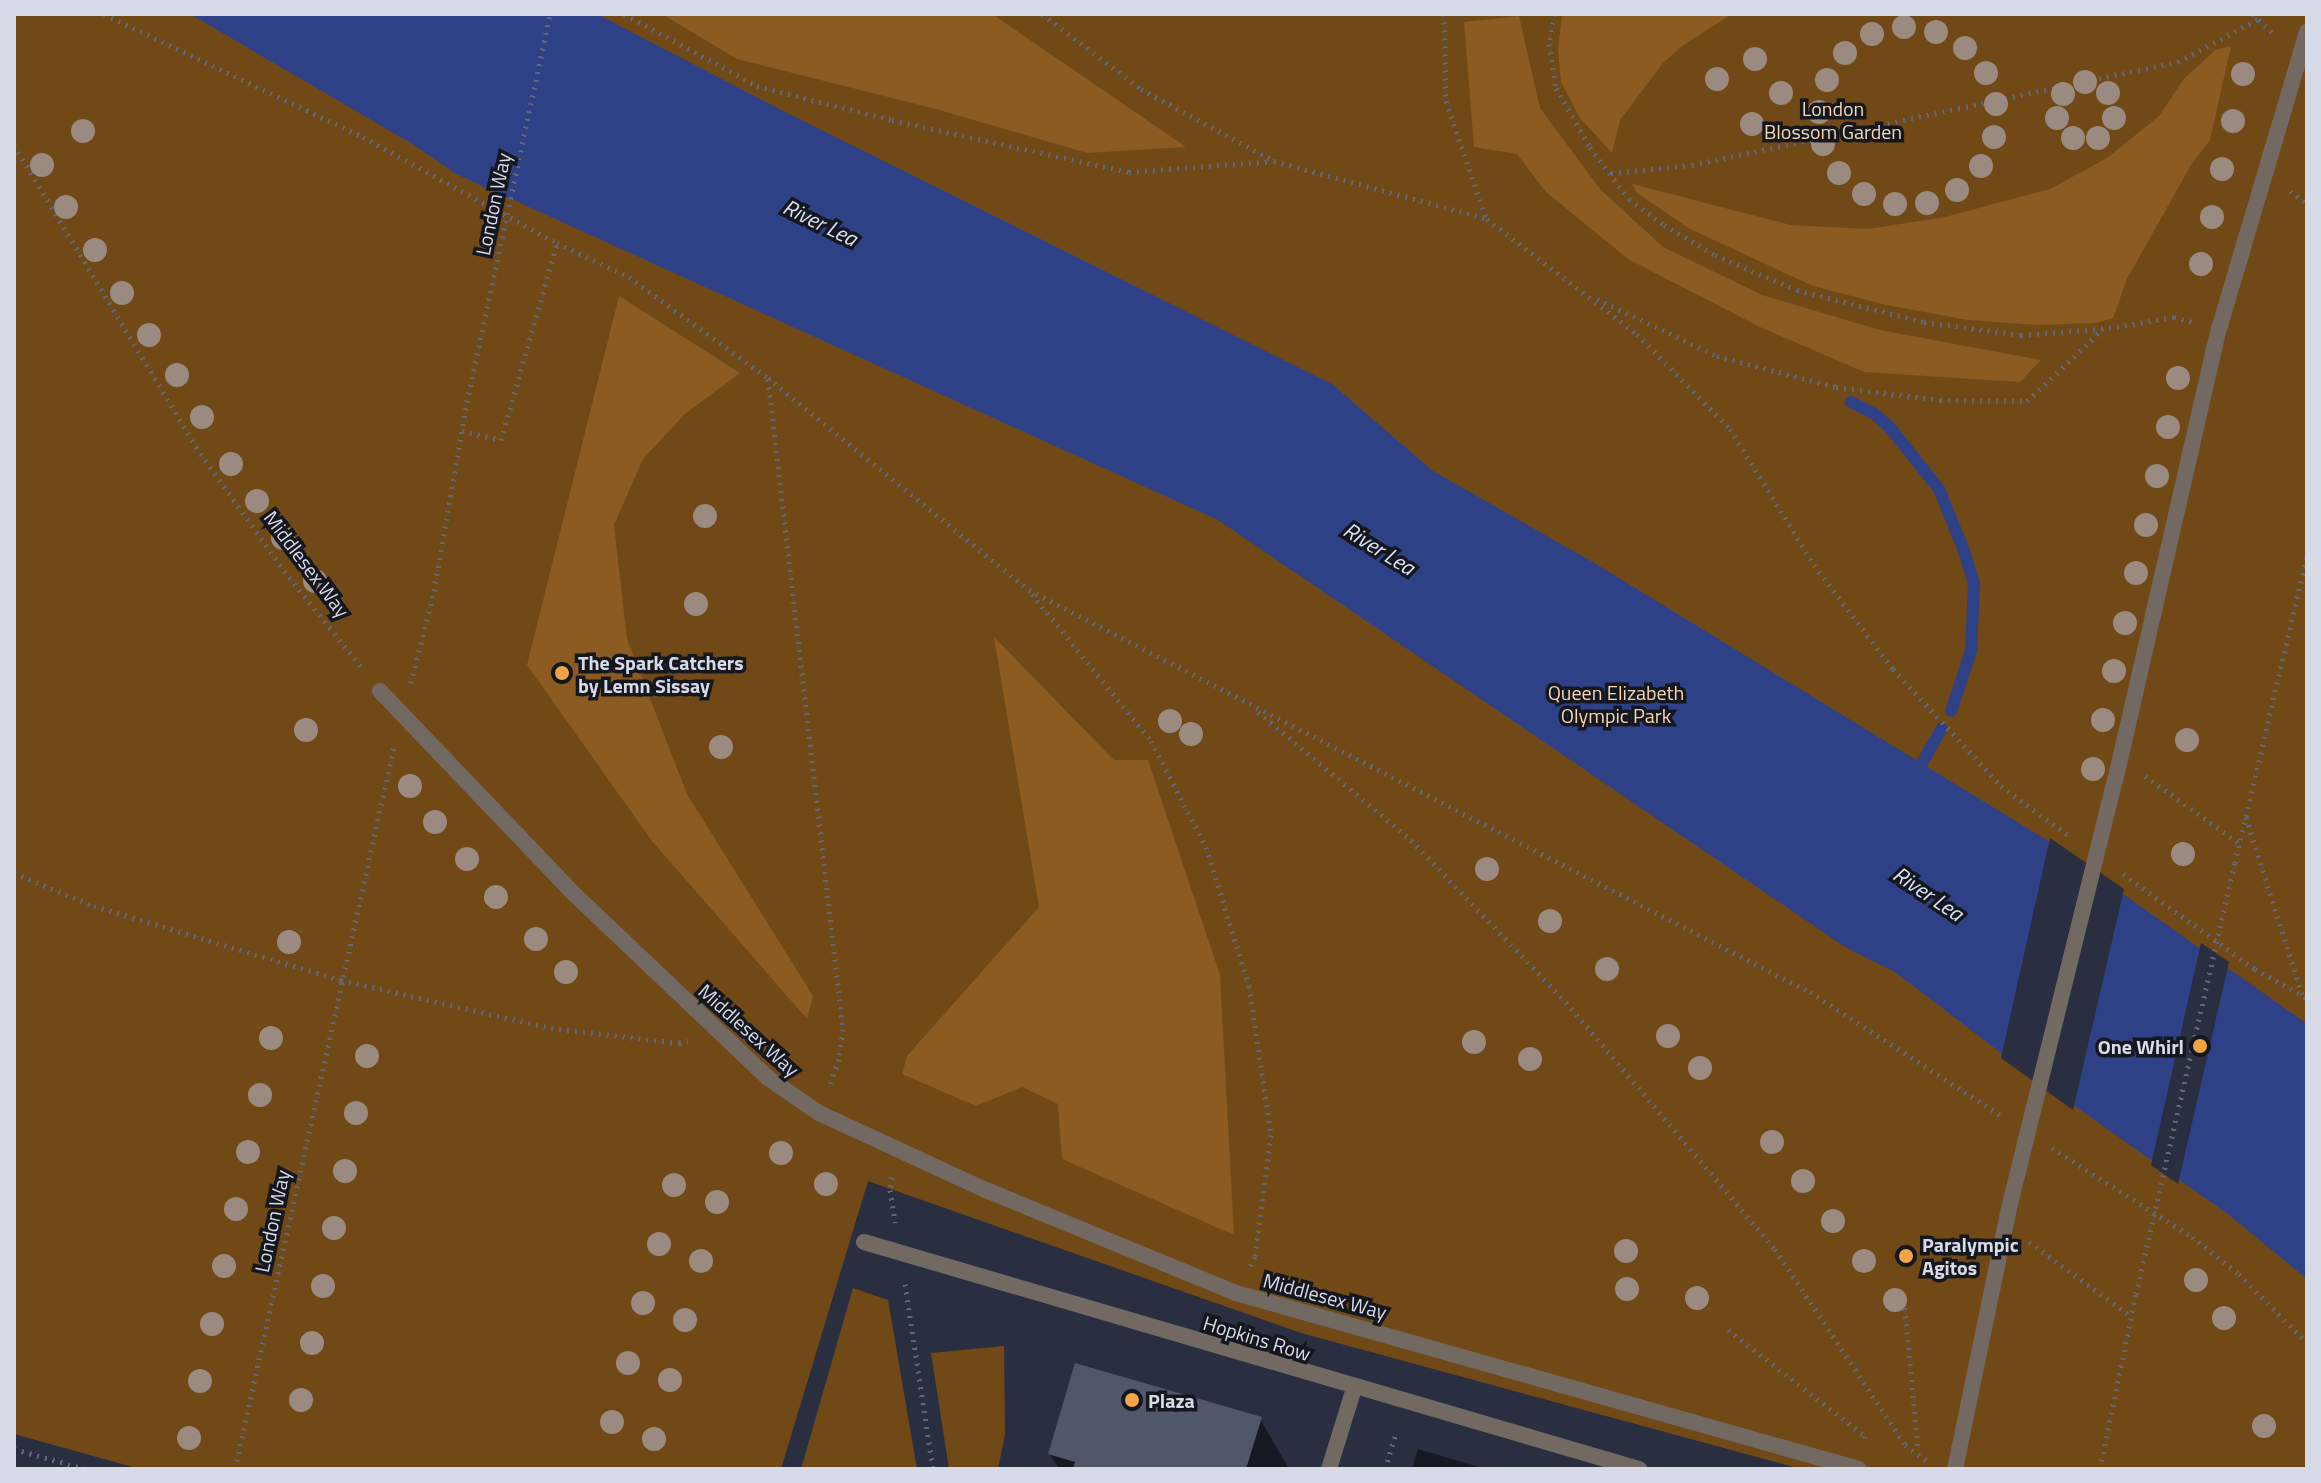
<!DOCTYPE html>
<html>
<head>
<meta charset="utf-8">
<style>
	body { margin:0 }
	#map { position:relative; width:2321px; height:1483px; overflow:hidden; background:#292f40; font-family:"Titillium Web",sans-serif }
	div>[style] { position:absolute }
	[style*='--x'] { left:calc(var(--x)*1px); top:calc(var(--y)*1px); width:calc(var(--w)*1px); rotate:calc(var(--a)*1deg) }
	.green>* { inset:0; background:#714917 }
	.forest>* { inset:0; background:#8b5b21 }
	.water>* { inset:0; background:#2e4187 }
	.pier>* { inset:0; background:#292f40 }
	.shadow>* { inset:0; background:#0007 }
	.stream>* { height:12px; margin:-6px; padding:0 6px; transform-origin:6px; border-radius:6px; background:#2e4187 }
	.building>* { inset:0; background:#50576a }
	.path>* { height:5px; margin-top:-2.5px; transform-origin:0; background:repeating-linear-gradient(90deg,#626777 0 2px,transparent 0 8px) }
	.pedestrian>* { height:16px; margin:-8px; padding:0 8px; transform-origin:8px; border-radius:8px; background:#716962 }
	.minor>* { height:16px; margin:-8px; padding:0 8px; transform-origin:8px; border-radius:8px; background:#716962 }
	.path-bridge>* { height:5px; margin-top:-2.5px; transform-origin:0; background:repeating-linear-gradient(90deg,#626777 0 2px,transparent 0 8px) }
	.pedestrian-bridge>* { height:16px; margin:-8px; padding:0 8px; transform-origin:8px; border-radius:8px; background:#716962 }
	.trees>* { width:24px; height:24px; margin:-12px; border-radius:50%; background:#9a8a7f }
	.dots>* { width:22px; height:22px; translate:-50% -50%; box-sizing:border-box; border:4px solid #15171f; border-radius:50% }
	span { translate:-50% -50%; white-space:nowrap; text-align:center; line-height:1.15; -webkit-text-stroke:7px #15171f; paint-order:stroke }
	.park-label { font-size:20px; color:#f7d5b3 }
	.street-label { font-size:20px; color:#d7dbe7 }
	.poi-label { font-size:20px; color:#d7dbe7; font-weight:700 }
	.left { translate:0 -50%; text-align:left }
	.right { translate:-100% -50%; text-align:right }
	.water-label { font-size:22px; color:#d9e1f6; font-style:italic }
	.frame { position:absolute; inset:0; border:16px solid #d7dbe7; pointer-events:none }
</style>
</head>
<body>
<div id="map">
	<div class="green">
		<div style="clip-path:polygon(14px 14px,2307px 14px,2307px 1469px,1801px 1469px,1301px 1333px,868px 1181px,781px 1469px,140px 1469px,14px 1434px)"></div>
		<div style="clip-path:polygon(853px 1288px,888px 1300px,917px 1469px,801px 1469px)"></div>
		<div style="clip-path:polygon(1004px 1346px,1005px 1434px,998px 1469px,949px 1469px,931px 1353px)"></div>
	</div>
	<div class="forest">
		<div style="clip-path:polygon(662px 14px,992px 14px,1186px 147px,1087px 153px,936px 109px,737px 59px)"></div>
		<div style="clip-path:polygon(1562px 14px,1732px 14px,1682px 46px,1663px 63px,1620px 120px,1612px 153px,1580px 118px,1561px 82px,1558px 50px)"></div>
		<div style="clip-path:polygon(1519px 16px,1540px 108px,1600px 189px,1663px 247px,1762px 295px,1880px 330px,2041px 360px,2020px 382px,1864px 372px,1760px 327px,1628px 259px,1546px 192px,1517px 154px,1474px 147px,1464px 22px)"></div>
		<div style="clip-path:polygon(2231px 46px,2210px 140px,2191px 165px,2127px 279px,2113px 318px,2096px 323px,2037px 325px,1968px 320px,1886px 305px,1813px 286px,1690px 229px,1637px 193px,1632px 184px,1791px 225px,1868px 229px,1945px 217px,2050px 189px,2107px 158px,2159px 116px,2183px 80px,2215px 50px)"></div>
		<div style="clip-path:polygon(619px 296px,740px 373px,685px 414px,643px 459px,614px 525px,627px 639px,687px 794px,813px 996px,807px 1019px,652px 841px,527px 665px)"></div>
		<div style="clip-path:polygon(994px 637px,1114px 760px,1148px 760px,1220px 975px,1234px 1235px,1062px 1159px,1058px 1104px,1022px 1087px,976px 1106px,902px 1074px,907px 1056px,1039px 907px)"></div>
	</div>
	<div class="water">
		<div style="clip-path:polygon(190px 14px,597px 14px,785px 112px,1332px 384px,1433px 471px,1596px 564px,2045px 839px,2307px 1024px,2307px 1279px,2229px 1215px,2014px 1063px,1895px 972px,1845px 947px,1218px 520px,456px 174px,414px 145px)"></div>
	</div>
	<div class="pier">
		<div style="clip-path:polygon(2050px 838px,2124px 889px,2073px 1110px,2001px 1058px)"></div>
		<div style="clip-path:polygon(2201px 943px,2229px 962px,2178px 1184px,2151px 1165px)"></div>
	</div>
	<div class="shadow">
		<div style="clip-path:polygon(1260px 1419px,1289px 1469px,1059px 1469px,1050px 1454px)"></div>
		<div style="clip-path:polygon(1418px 1449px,1486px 1469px,1412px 1469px)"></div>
	</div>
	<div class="stream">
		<div style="--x:1851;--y:402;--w:27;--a:27"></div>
		<div style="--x:1875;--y:414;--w:23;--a:43"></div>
		<div style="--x:1892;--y:430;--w:75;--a:51.5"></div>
		<div style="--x:1939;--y:489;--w:67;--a:68"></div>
		<div style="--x:1964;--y:551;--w:34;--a:73"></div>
		<div style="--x:1974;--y:583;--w:68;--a:92.5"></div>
		<div style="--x:1971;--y:651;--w:63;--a:108.4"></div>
		<div style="--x:1914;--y:777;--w:56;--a:-60.3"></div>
	</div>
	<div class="building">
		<div style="clip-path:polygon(1075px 1363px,1262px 1417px,1246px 1469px,1073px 1469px,1075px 1462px,1048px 1454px)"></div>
	</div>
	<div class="path">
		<div style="--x:104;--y:14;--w:287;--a:25.4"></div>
		<div style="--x:363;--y:137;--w:221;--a:28.7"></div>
		<div style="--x:557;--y:243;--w:80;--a:25.3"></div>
		<div style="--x:629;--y:277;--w:172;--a:36"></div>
		<div style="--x:768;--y:378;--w:336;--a:39.1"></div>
		<div style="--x:1029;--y:590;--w:878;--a:27.24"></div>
		<div style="--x:1810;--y:992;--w:230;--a:32.9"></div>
		<div style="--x:624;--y:14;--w:151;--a:28.4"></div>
		<div style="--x:757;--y:86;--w:139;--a:14.1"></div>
		<div style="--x:892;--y:120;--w:243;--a:12.4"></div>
		<div style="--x:1129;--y:172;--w:145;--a:-4.3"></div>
		<div style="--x:1274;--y:161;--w:221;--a:15.2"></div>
		<div style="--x:1487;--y:219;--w:189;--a:37.5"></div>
		<div style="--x:1637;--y:334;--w:133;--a:45.6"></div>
		<div style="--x:1730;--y:429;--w:160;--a:58.3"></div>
		<div style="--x:1814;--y:565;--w:131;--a:52.8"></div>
		<div style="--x:1893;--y:669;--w:159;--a:47.3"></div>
		<div style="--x:2001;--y:786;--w:88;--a:36.2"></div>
		<div style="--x:1042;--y:14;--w:124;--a:37.1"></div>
		<div style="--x:1141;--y:89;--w:151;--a:28.4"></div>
		<div style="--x:1444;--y:14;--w:87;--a:88.7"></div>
		<div style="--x:1446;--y:101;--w:124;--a:71.1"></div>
		<div style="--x:1554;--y:14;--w:30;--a:99"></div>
		<div style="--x:1549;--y:44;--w:45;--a:81"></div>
		<div style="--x:1556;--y:88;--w:68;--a:60"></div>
		<div style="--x:1590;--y:147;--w:65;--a:53.1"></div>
		<div style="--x:1629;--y:199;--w:44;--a:36.6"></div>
		<div style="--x:1664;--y:225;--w:59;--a:30.5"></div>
		<div style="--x:1715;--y:255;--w:89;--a:23.1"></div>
		<div style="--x:1797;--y:290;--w:131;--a:14.1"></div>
		<div style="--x:1924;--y:322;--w:98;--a:7.6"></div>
		<div style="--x:2021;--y:335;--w:88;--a:-4.5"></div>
		<div style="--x:2109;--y:328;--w:66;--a:-9.6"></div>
		<div style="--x:2174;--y:317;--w:20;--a:15"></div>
		<div style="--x:2253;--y:14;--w:32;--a:44"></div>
		<div style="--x:14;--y:145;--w:353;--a:58.9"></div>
		<div style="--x:196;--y:447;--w:152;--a:54.6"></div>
		<div style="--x:284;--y:571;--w:126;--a:51.1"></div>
		<div style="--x:1611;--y:173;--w:81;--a:-5.6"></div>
		<div style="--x:1692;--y:165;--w:497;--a:-12"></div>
		<div style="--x:2178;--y:62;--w:91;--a:-28.3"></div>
		<div style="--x:2290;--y:191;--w:21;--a:37"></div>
		<div style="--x:1597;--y:299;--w:133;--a:25.4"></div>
		<div style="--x:1717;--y:356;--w:123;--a:14.6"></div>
		<div style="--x:1836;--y:387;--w:105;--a:7.1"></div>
		<div style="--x:1940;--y:400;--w:87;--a:0.7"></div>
		<div style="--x:2027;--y:401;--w:105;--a:-43.5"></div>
		<div style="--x:768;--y:379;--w:654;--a:83.42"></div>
		<div style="--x:843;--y:1029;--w:30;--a:98"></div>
		<div style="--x:839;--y:1059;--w:29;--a:110"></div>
		<div style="--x:462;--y:431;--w:40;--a:13"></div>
		<div style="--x:501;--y:440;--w:205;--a:-74.1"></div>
		<div style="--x:1032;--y:594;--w:189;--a:51"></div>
		<div style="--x:1151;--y:741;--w:119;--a:62.6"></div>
		<div style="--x:1206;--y:847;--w:145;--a:72.8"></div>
		<div style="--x:1249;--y:986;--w:151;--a:81.6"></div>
		<div style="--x:1271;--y:1135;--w:123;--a:97.5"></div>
		<div style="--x:1255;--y:1257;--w:13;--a:117"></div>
		<div style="--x:411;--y:683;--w:95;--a:-76"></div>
		<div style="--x:434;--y:591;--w:192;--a:-80.1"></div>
		<div style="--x:1258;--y:712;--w:199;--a:39.9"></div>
		<div style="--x:1411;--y:840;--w:224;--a:46.3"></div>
		<div style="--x:1566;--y:1002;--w:324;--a:49.8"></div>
		<div style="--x:1775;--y:1249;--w:235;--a:56.4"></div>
		<div style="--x:1905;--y:1445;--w:27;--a:36"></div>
		<div style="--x:2145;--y:776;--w:115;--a:35.5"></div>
		<div style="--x:2246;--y:817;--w:187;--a:72.5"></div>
		<div style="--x:2235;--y:863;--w:314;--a:-76.8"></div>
		<div style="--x:14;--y:873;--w:87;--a:22.4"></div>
		<div style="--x:94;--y:906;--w:258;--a:16.7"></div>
		<div style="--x:341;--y:980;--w:215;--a:12.9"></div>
		<div style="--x:551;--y:1028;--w:129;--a:6.7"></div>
		<div style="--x:679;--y:1043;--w:9;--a:-13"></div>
		<div style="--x:2123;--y:874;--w:163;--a:35.7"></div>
		<div style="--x:2255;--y:969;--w:60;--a:29.1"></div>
		<div style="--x:2052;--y:1148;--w:166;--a:32.4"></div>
		<div style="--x:2192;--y:1237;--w:60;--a:38.2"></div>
		<div style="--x:2239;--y:1274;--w:97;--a:45.4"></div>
		<div style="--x:892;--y:1177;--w:13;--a:99"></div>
		<div style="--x:890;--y:1190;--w:33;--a:81"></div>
		<div style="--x:2029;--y:1242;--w:126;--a:36"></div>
		<div style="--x:905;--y:1284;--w:187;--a:81.4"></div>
		<div style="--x:1904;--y:1300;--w:148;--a:84.6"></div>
		<div style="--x:1728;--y:1330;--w:173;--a:37.7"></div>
		<div style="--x:1865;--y:1436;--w:6;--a:108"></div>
		<div style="--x:14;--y:1449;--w:75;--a:15.5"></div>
		<div style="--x:235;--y:1469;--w:739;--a:-77.58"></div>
		<div style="--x:1385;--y:1469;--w:39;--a:-73"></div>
		<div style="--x:2100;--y:1469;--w:179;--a:-78.4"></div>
	</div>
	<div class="pedestrian">
		<div style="--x:380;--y:691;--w:278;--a:46.3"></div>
		<div style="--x:572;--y:892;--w:270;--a:43.5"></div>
		<div style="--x:768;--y:1078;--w:62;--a:34.5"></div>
		<div style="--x:819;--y:1113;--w:184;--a:24.8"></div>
		<div style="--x:986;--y:1190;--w:270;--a:22.4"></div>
		<div style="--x:1236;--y:1293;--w:647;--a:15.78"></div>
		<div style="--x:2116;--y:777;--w:460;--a:-77.1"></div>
		<div style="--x:2219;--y:329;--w:310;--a:-73.5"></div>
		<div style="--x:1955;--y:1469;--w:267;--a:-78.3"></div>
	</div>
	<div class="minor">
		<div style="--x:864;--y:1242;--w:808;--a:16.33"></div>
		<div style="--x:1329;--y:1469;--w:85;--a:-72.8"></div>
	</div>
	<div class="path-bridge">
		<div style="--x:467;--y:402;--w:397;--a:-77.9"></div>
		<div style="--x:2136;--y:1294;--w:442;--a:-77.1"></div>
	</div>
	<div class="pedestrian-bridge">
		<div style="--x:2009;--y:1208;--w:444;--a:-76.1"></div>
	</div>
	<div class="trees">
		<div style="left:1904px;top:27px"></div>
		<div style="left:1936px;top:32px"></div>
		<div style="left:1872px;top:34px"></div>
		<div style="left:1965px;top:48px"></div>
		<div style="left:1845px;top:53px"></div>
		<div style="left:1755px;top:59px"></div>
		<div style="left:1986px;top:73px"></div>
		<div style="left:2243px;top:74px"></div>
		<div style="left:1717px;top:79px"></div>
		<div style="left:1827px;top:80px"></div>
		<div style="left:2085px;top:82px"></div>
		<div style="left:1781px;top:93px"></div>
		<div style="left:2108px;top:93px"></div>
		<div style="left:2063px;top:94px"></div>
		<div style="left:1996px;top:104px"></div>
		<div style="left:1819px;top:112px"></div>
		<div style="left:2057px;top:118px"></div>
		<div style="left:2114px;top:118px"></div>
		<div style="left:2233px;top:121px"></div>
		<div style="left:1752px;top:124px"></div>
		<div style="left:83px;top:131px"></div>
		<div style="left:1994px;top:137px"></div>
		<div style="left:2073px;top:138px"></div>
		<div style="left:2098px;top:138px"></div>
		<div style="left:1823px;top:144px"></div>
		<div style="left:42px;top:165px"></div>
		<div style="left:1981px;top:166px"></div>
		<div style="left:2222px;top:169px"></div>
		<div style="left:1839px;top:173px"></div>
		<div style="left:1957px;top:190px"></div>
		<div style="left:1864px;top:194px"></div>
		<div style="left:1927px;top:203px"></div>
		<div style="left:1895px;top:204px"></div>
		<div style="left:66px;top:207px"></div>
		<div style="left:2212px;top:217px"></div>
		<div style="left:95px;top:250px"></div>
		<div style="left:2201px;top:264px"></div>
		<div style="left:122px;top:293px"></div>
		<div style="left:149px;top:335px"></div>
		<div style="left:177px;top:375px"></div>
		<div style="left:2178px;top:378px"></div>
		<div style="left:202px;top:417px"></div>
		<div style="left:2168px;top:427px"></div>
		<div style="left:231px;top:464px"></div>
		<div style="left:2157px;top:476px"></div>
		<div style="left:257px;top:501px"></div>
		<div style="left:705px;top:516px"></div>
		<div style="left:2146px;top:525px"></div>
		<div style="left:283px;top:538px"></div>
		<div style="left:2136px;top:573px"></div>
		<div style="left:315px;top:581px"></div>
		<div style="left:696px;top:604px"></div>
		<div style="left:2125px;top:623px"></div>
		<div style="left:2114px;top:671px"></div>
		<div style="left:2103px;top:720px"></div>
		<div style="left:1170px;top:721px"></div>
		<div style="left:306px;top:730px"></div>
		<div style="left:1191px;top:734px"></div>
		<div style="left:2187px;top:740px"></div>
		<div style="left:721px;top:747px"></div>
		<div style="left:2093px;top:769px"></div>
		<div style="left:410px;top:786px"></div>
		<div style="left:435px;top:822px"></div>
		<div style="left:2183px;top:854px"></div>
		<div style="left:467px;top:859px"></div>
		<div style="left:1487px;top:869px"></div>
		<div style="left:496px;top:897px"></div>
		<div style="left:1550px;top:921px"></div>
		<div style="left:536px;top:939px"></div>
		<div style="left:289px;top:942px"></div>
		<div style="left:1607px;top:969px"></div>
		<div style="left:566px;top:972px"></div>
		<div style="left:1668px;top:1036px"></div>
		<div style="left:271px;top:1038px"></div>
		<div style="left:1474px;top:1042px"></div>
		<div style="left:367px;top:1056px"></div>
		<div style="left:1530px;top:1059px"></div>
		<div style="left:1700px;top:1068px"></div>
		<div style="left:260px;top:1095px"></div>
		<div style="left:356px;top:1113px"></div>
		<div style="left:1772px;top:1142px"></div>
		<div style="left:248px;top:1152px"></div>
		<div style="left:781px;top:1153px"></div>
		<div style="left:345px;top:1171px"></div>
		<div style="left:1803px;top:1181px"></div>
		<div style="left:826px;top:1184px"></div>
		<div style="left:674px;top:1185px"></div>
		<div style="left:717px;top:1202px"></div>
		<div style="left:236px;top:1209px"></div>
		<div style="left:1833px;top:1221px"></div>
		<div style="left:334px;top:1228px"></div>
		<div style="left:659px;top:1244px"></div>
		<div style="left:1626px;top:1251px"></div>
		<div style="left:701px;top:1261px"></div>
		<div style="left:1864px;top:1261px"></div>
		<div style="left:224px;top:1266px"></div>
		<div style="left:2196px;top:1280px"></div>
		<div style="left:323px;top:1286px"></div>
		<div style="left:1627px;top:1289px"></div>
		<div style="left:1697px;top:1298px"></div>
		<div style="left:1895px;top:1300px"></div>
		<div style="left:643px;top:1303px"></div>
		<div style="left:2224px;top:1318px"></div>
		<div style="left:685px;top:1320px"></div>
		<div style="left:212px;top:1324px"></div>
		<div style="left:312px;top:1343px"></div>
		<div style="left:628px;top:1363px"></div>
		<div style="left:670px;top:1380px"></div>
		<div style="left:200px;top:1381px"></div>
		<div style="left:301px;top:1400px"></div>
		<div style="left:612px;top:1422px"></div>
		<div style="left:2264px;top:1426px"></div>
		<div style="left:189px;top:1438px"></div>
		<div style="left:654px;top:1439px"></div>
	</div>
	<div class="dots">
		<div style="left:562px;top:673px;background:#f4a444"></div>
		<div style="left:2200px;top:1046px;background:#f4a444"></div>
		<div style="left:1906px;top:1256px;background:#f4a444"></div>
		<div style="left:1132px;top:1400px;background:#f4a444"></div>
	</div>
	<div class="park-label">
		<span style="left:1833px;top:120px">London<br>Blossom Garden</span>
		<span style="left:1616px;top:704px">Queen Elizabeth<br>Olympic Park</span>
	</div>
	<div class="street-label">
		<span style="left:493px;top:204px;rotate:-78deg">London Way</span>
		<span style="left:307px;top:564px;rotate:53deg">Middlesex Way</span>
		<span style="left:749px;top:1030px;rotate:42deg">Middlesex Way</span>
		<span style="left:272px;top:1221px;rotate:-78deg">London Way</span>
		<span style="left:1325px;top:1296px;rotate:15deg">Middlesex Way</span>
		<span style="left:1257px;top:1338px;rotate:17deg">Hopkins Row</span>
	</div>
	<div class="poi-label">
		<span class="left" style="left:578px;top:674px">The Spark Catchers<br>by Lemn Sissay</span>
		<span class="right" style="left:2184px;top:1046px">One Whirl</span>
		<span class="left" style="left:1922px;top:1256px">Paralympic<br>Agitos</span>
		<span class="left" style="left:1148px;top:1400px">Plaza</span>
	</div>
	<div class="water-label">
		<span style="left:820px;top:223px;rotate:26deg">River Lea</span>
		<span style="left:1379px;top:549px;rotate:32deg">River Lea</span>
		<span style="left:1928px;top:894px;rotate:34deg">River Lea</span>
	</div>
	<div class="frame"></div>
</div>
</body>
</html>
